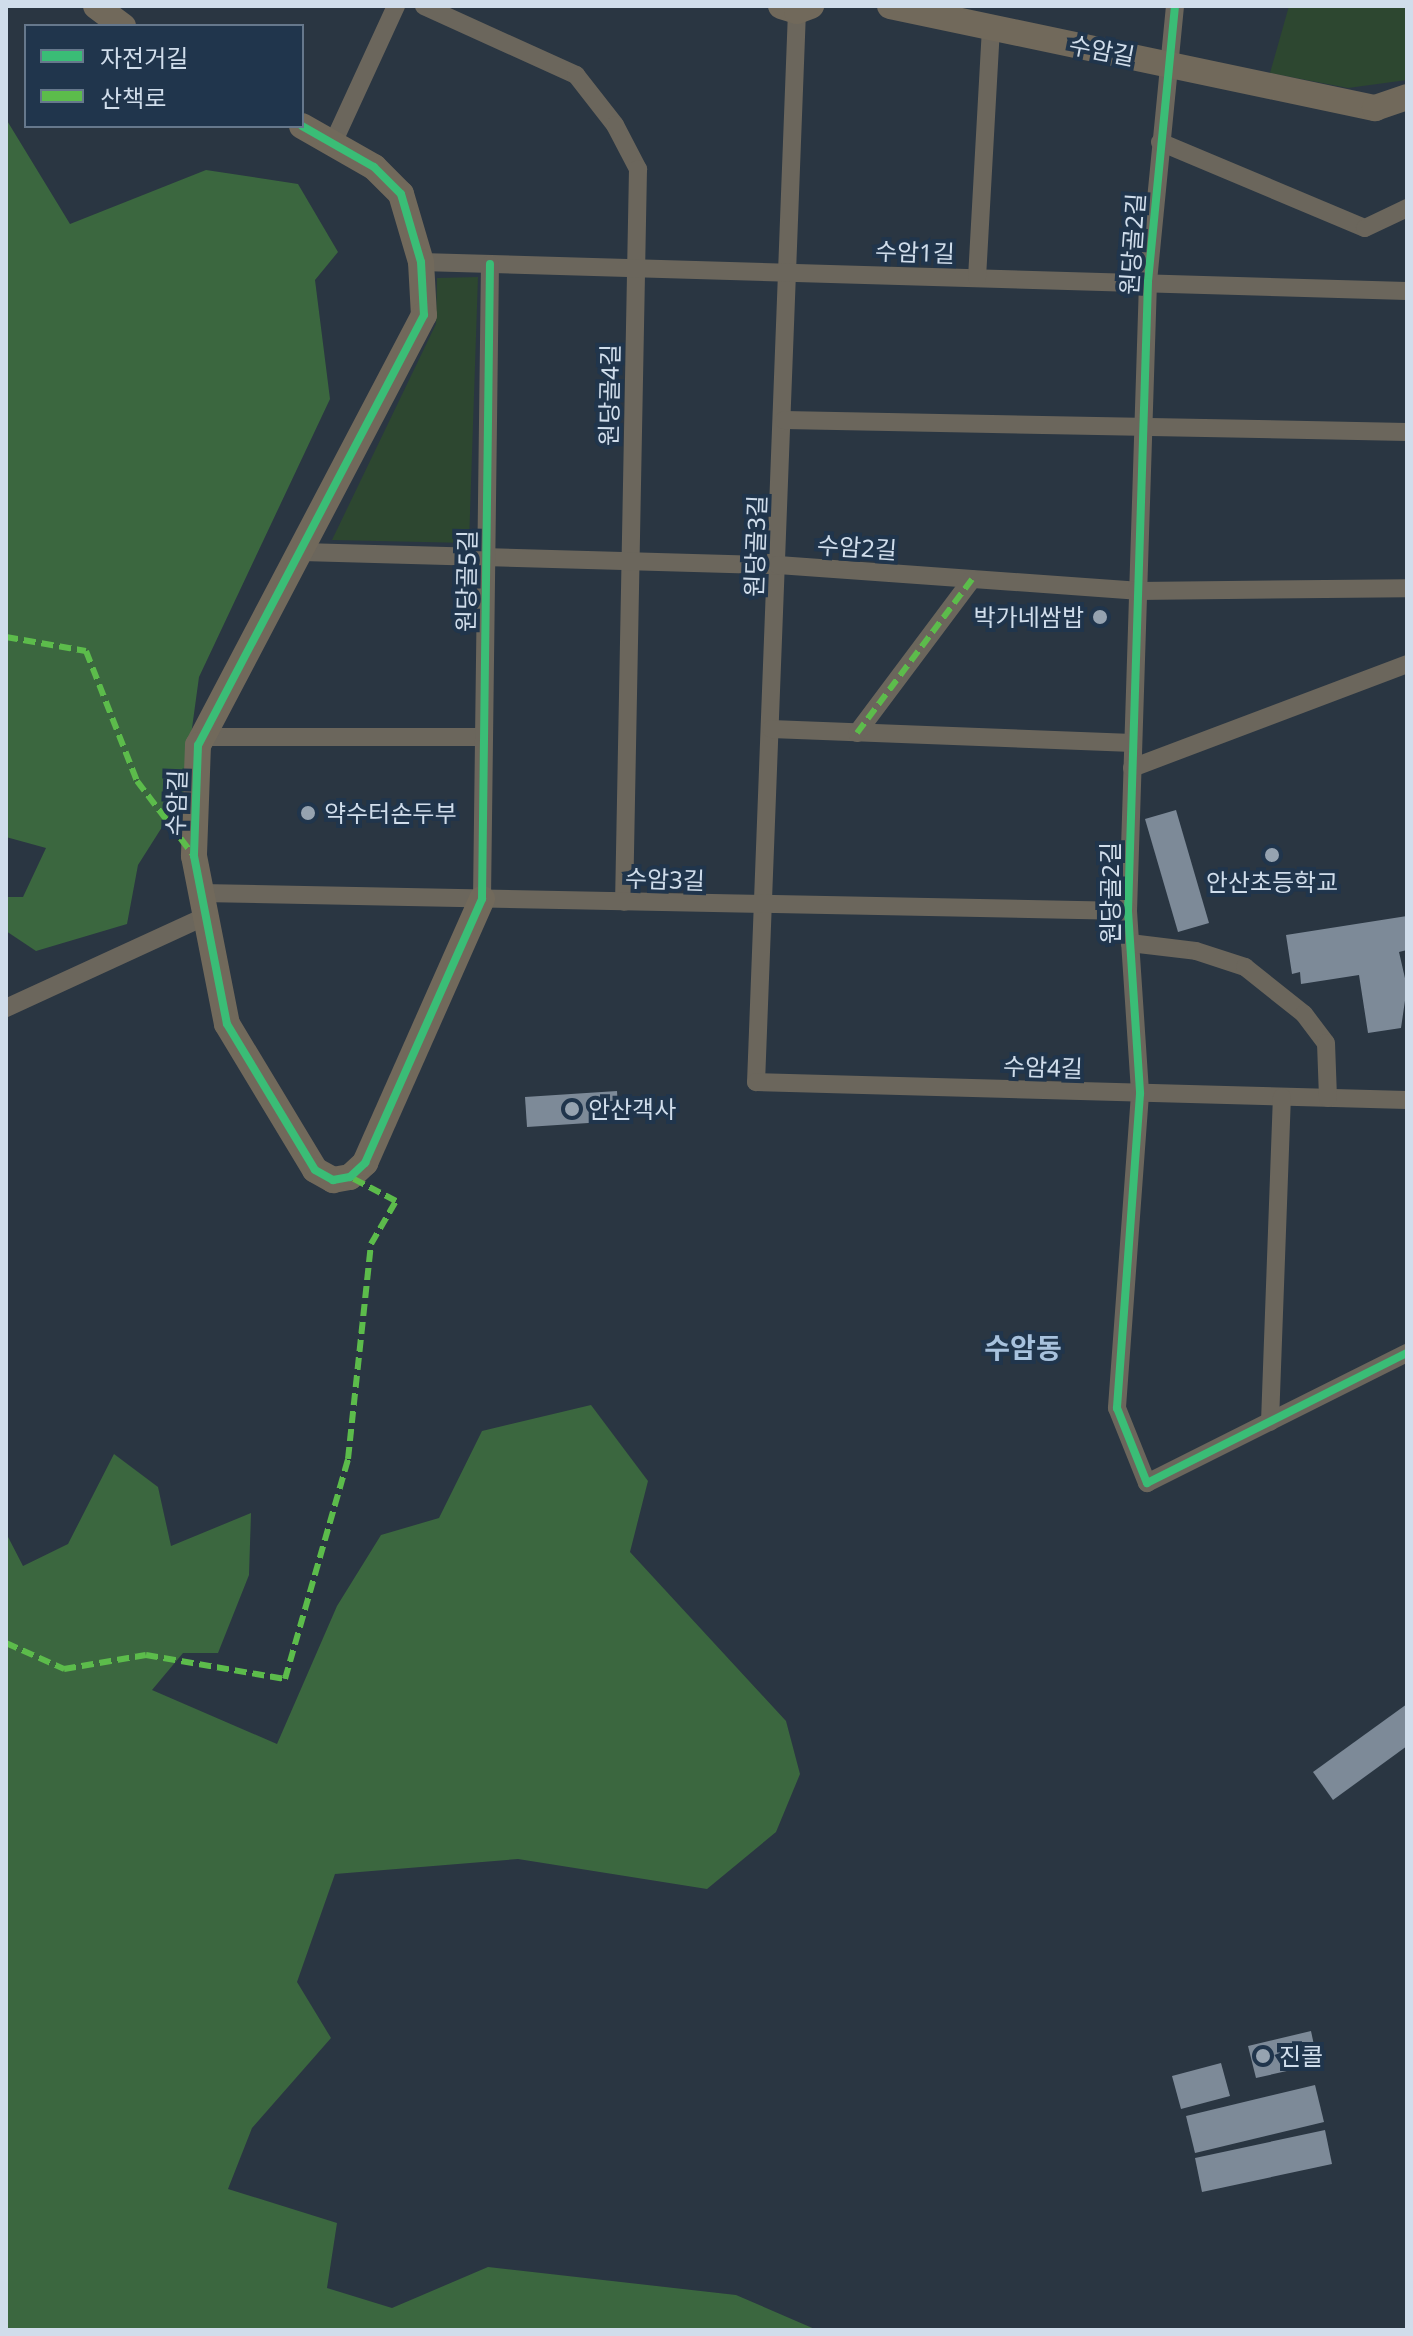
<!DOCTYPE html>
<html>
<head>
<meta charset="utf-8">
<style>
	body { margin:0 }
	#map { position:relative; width:1413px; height:2336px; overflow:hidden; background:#2a3642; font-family:"Noto Sans","Noto Sans KR",sans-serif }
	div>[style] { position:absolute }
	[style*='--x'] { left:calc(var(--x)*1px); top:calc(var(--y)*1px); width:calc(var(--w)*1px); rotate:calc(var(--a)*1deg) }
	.green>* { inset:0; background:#2d4730 }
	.forest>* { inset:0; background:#3b673f }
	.building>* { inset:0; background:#7d8a98 }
	.street>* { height:18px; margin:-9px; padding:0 9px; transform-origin:9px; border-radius:9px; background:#6b665c }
	.secondary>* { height:26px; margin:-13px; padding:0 13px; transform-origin:13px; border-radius:13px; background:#71695b }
	.quiet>* { height:6px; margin-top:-3px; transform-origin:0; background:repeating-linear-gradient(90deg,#5cbc4b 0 12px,transparent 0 18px) }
	.cycleway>* { height:8px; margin:-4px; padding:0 4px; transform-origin:4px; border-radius:4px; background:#3abd76 }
	.dots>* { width:22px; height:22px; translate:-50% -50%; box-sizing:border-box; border:4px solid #20354c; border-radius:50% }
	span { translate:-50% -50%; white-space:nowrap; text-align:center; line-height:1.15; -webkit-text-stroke:8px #20354c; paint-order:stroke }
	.street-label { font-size:24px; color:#d0ddeb }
	.poi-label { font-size:24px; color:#d0ddeb }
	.right { translate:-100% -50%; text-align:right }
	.left { translate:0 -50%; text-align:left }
	.quarter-label { font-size:28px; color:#a8c2dd; font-weight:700 }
	.frame { position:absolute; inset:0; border:8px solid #d0ddeb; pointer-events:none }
	.legend { position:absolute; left:24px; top:24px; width:280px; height:104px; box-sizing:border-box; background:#20354c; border:2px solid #66788c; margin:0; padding:10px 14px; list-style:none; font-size:24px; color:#d0ddeb }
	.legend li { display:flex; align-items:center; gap:16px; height:40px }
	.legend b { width:40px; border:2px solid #66788c }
</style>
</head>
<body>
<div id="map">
	<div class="green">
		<div style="clip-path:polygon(1289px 6px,1407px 6px,1407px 80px,1348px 88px,1270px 73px)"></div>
		<div style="clip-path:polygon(478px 277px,469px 543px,332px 540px,436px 324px,437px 278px)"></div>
	</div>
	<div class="forest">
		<div style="clip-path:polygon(6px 119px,70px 224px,206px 170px,298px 184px,338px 252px,315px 280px,330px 399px,199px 677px,183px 794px,138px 865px,127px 924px,36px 951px,6px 931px,6px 897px,23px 897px,46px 848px,6px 837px)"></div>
		<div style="clip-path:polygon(591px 1405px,648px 1481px,630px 1552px,786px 1721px,800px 1774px,776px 1832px,707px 1889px,518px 1859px,335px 1874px,297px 1982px,331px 2038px,252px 2128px,228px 2189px,337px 2223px,327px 2288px,392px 2308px,488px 2267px,736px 2295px,817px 2330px,6px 2330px,6px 1533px,23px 1566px,68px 1544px,114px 1454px,158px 1487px,171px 1546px,251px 1513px,249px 1575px,218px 1653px,183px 1653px,152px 1690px,277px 1744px,337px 1606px,381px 1535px,439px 1518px,482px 1431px)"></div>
	</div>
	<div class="building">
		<div style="clip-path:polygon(1176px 810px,1209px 923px,1178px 932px,1145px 819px)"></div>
		<div style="clip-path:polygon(1407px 916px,1407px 950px,1399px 952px,1407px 987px,1401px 1028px,1368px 1033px,1359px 975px,1301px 984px,1300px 972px,1292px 974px,1286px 935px)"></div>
		<div style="clip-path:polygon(617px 1091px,619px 1121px,527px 1127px,525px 1097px)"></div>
		<div style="clip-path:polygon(1407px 1704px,1407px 1746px,1333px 1800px,1313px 1772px)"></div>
		<div style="clip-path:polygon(1311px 2031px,1318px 2064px,1256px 2078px,1248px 2046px)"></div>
		<div style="clip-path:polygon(1221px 2063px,1230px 2096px,1181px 2109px,1172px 2076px)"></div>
		<div style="clip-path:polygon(1315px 2085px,1324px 2122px,1195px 2153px,1186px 2116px)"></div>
		<div style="clip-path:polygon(1325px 2130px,1332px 2164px,1202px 2192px,1195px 2158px)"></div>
	</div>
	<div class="street">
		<div style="--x:424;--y:6;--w:167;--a:24.4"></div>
		<div style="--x:576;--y:75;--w:63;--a:52"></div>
		<div style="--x:615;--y:125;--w:50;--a:62.4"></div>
		<div style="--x:638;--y:169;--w:733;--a:91.09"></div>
		<div style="--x:1175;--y:6;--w:277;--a:95.6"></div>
		<div style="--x:1148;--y:282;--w:629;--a:91.82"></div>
		<div style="--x:1128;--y:911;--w:183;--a:86.2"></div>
		<div style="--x:1140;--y:1094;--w:315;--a:94.2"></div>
		<div style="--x:1117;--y:1408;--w:81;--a:68.2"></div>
		<div style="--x:1147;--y:1483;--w:291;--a:-26.6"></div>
		<div style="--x:797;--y:11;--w:1072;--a:92.19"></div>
		<div style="--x:756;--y:1082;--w:651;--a:1.58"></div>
		<div style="--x:1160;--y:142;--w:222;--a:22.8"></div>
		<div style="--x:1365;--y:228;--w:47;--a:-25.5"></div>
		<div style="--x:333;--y:143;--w:151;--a:-65.3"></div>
		<div style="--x:421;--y:262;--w:986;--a:1.68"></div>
		<div style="--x:977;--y:278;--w:249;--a:-86.8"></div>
		<div style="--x:784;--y:420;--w:623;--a:1.1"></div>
		<div style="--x:302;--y:552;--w:476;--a:1.6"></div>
		<div style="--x:778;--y:565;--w:360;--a:4.1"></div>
		<div style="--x:1137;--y:591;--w:270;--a:-0.6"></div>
		<div style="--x:771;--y:729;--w:362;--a:2.2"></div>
		<div style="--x:857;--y:733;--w:192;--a:-53.2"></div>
		<div style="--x:202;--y:737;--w:282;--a:0"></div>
		<div style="--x:1132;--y:768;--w:294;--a:-20.7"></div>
		<div style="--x:201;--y:893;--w:927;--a:1.11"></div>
		<div style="--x:482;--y:899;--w:635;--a:-89.28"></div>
		<div style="--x:1130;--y:943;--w:66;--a:6.9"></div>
		<div style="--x:1196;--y:951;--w:52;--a:18.1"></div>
		<div style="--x:1245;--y:967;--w:75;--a:38.5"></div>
		<div style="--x:1304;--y:1014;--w:36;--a:53"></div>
		<div style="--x:1326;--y:1043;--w:55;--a:87.9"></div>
		<div style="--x:6;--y:1008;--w:220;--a:-24.7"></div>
		<div style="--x:1270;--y:1422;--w:325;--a:-87.9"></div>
	</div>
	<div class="secondary">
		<div style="--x:96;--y:6;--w:34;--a:37"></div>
		<div style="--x:781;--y:6;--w:17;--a:17"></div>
		<div style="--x:797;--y:11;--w:15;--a:-20"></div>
		<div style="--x:890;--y:6;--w:496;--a:11.9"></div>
		<div style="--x:1375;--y:108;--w:34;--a:-19"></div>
		<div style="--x:302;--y:126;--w:83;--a:29.7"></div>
		<div style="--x:374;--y:167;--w:38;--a:45"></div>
		<div style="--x:401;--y:194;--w:71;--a:73.6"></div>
		<div style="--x:421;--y:262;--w:53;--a:86.8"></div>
		<div style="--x:424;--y:315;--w:486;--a:117.7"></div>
		<div style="--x:198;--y:745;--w:111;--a:92.1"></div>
		<div style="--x:194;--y:856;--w:171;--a:78.9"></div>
		<div style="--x:227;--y:1024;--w:170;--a:58.9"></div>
		<div style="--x:315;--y:1170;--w:21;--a:29"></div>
		<div style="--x:333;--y:1180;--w:17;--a:-10"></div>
		<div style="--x:350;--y:1177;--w:21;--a:-43"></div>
		<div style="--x:365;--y:1163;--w:289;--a:-66.1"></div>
	</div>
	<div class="quiet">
		<div style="--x:6;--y:637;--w:81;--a:9.9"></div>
		<div style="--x:86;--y:651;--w:140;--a:68.6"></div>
		<div style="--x:137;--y:781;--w:94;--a:52.8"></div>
		<div style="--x:857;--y:733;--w:192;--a:-53.2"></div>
		<div style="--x:6;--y:1643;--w:64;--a:24.1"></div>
		<div style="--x:64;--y:1669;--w:83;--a:-9.7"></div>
		<div style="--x:146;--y:1655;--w:141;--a:9.8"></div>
		<div style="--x:285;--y:1679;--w:229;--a:-74"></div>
		<div style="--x:348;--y:1459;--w:216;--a:-83.9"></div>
		<div style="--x:371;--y:1244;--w:50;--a:-59.8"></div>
		<div style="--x:396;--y:1201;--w:52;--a:-152.4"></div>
	</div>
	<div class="cycleway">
		<div style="--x:1175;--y:6;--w:277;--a:95.6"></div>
		<div style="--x:1148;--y:282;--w:629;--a:91.82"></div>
		<div style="--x:1128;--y:911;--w:183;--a:86.2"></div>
		<div style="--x:1140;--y:1094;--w:315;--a:94.2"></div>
		<div style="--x:1117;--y:1408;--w:81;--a:68.2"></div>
		<div style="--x:1147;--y:1483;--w:291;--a:-26.6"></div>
		<div style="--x:302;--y:126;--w:83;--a:29.7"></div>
		<div style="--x:374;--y:167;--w:38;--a:45"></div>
		<div style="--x:401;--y:194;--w:71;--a:73.6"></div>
		<div style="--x:421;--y:262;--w:53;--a:86.8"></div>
		<div style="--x:424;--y:315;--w:486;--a:117.7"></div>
		<div style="--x:198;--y:745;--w:111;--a:92.1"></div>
		<div style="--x:194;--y:856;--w:171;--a:78.9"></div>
		<div style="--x:227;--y:1024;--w:170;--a:58.9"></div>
		<div style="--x:315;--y:1170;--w:21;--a:29"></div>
		<div style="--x:333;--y:1180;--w:17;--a:-10"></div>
		<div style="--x:350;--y:1177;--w:21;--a:-43"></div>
		<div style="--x:365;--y:1163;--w:289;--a:-66.1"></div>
		<div style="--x:482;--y:899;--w:635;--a:-89.28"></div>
	</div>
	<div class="dots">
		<div style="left:1100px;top:617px;background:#96a3b0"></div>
		<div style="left:308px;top:813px;background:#96a3b0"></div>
		<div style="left:1272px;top:855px;background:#96a3b0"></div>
		<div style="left:572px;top:1109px;background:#96a3b0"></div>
		<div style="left:1263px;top:2056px;background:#96a3b0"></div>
	</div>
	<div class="street-label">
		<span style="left:1102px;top:50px;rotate:11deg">수암길</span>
		<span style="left:1132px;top:244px;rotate:-86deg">원당골2길</span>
		<span style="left:915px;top:252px;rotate:2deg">수암1길</span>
		<span style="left:609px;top:395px;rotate:-89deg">원당골4길</span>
		<span style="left:755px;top:546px;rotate:-88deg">원당골3길</span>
		<span style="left:857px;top:547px;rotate:4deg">수암2길</span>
		<span style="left:466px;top:581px;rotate:-89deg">원당골5길</span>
		<span style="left:176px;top:803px;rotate:-88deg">수암길</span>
		<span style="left:665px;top:879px;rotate:2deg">수암3길</span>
		<span style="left:1110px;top:893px;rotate:-90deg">원당골2길</span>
		<span style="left:1043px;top:1067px;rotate:2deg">수암4길</span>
	</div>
	<div class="poi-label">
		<span class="right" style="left:1084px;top:617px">박가네쌈밥</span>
		<span class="left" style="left:324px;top:813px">약수터손두부</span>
		<span style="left:1272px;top:882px">안산초등학교</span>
		<span class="left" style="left:588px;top:1109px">안산객사</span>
		<span class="left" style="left:1279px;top:2056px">진콜</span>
	</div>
	<div class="quarter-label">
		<span style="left:1023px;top:1347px">수암동</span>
	</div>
	<div class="frame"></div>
	<ul class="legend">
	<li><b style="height:10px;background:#3abd76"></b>자전거길</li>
	<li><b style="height:10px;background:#5cbc4b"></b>산책로</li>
	</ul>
</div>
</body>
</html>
